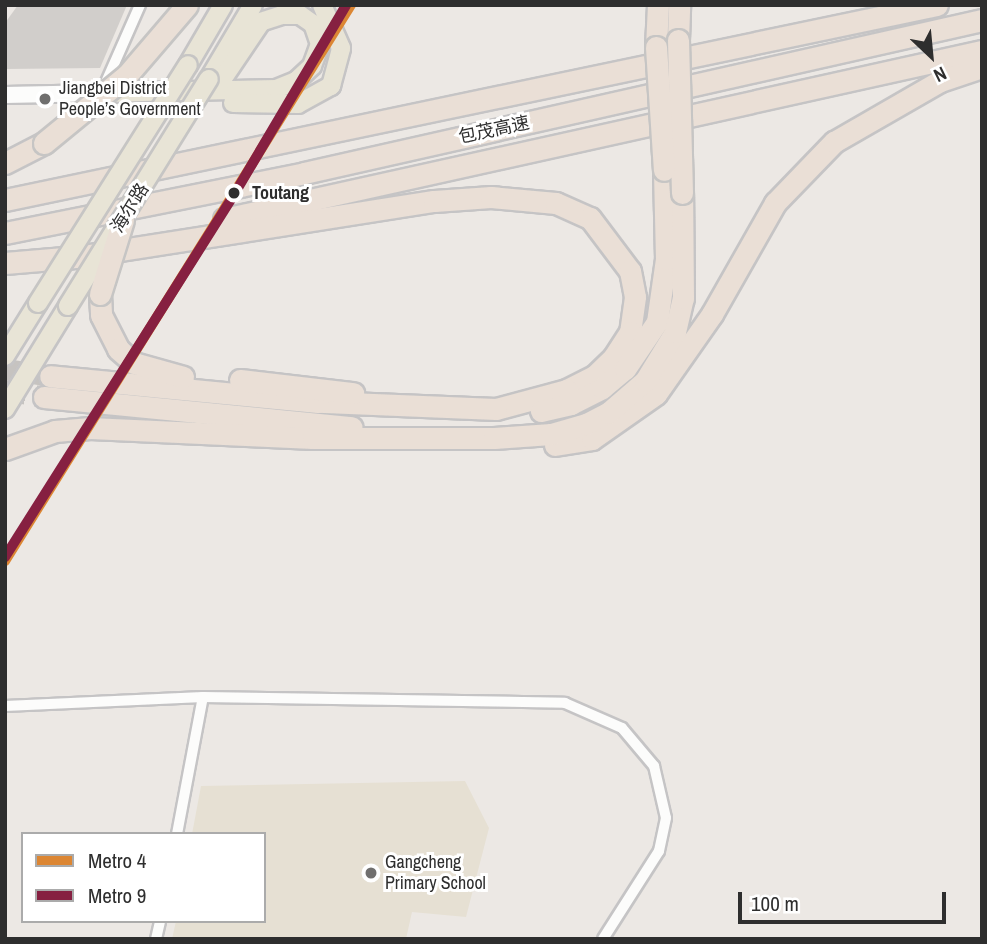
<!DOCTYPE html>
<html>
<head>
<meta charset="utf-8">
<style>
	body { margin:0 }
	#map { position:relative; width:987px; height:944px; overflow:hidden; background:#ece8e4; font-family:"Archivo Narrow","Noto Sans SC",sans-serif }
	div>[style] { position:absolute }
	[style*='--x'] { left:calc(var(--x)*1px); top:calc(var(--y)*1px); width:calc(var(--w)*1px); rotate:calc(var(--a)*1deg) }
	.education>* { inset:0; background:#e6e0d3 }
	.building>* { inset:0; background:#d1cecb }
	.highway-tunnel>* { height:21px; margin-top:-10.5px; transform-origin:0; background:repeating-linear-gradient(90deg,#c6c3c0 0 21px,transparent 0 31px) }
	.roads { filter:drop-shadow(2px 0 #c5c4c5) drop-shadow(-2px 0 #c5c4c5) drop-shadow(0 2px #c5c4c5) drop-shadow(0 -2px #c5c4c5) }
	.street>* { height:10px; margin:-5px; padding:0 5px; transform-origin:5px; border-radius:5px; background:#fcfcfb }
	.secondary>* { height:16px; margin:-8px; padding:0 8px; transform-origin:8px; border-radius:8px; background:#fcfcfb }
	.primary>* { height:18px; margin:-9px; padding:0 9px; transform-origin:9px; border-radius:9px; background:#e8e4d6 }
	.highway>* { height:21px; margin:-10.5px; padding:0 10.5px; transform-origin:10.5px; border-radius:10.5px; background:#eadfd6 }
	.bridges { filter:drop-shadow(2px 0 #c6c5c4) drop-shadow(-2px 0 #c6c5c4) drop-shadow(0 2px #c6c5c4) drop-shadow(0 -2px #c6c5c4) }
	.primary-bridge>* { height:18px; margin:-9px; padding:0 9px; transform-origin:9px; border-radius:9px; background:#e8e4d6 }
	.highway-bridge>* { height:21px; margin:-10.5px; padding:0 10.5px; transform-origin:10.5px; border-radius:10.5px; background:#eadfd6 }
	.metro-1>* { height:10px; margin:-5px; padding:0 5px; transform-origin:5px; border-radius:5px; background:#dc8633 }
	.metro-2>* { height:10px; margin:-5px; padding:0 5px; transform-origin:5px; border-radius:5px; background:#862041 }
	.dots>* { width:19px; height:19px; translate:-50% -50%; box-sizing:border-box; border:4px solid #fff; border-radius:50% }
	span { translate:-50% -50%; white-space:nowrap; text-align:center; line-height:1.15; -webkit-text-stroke:6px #fff; paint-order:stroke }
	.poi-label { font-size:18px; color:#2e2e2e }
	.left { translate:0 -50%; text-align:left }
	.street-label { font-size:18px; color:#2e2e2e }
	.stop-label { font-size:18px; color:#2e2e2e; font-weight:700 }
	.frame { position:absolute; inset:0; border:7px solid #2e2e2e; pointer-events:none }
	.legend { position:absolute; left:21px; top:832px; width:245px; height:91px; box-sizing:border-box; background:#fff; border:2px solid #ababab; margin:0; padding:9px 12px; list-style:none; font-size:21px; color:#2e2e2e }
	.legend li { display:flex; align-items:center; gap:14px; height:35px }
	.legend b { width:35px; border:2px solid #ababab }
	.north { position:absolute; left:896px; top:21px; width:70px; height:70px; -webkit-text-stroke:5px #fff; paint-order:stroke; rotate:154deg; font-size:19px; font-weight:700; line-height:28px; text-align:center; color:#2e2e2e }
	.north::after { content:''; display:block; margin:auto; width:24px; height:32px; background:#2e2e2e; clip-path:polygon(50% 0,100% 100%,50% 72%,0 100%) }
	.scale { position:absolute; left:738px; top:892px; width:208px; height:32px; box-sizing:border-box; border:4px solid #2e2e2e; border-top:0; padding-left:9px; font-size:21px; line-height:24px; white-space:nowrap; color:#2e2e2e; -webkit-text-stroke:5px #fff; paint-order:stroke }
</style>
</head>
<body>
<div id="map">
	<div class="education">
		<div style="clip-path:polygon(465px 781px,489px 828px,466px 917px,412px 912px,406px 939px,172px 939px,176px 921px,264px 921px,264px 834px,192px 834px,201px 786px)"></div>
	</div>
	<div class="building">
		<div style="clip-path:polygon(18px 5px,127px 5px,100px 68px,5px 69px,5px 23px)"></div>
	</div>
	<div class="highway-tunnel">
		<div style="--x:5;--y:369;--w:40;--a:8.5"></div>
		<div style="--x:5;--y:390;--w:40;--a:10"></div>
	</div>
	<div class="roads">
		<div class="street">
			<div style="--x:103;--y:89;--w:92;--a:-66.2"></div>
			<div style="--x:5;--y:706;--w:198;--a:-2.6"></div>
			<div style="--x:203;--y:697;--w:362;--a:0.9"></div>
			<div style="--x:565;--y:703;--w:62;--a:23.7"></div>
			<div style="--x:622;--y:728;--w:50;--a:49.9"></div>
			<div style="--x:654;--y:766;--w:53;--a:77"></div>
			<div style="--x:666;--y:818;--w:34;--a:102"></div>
			<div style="--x:659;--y:851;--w:104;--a:122.5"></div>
			<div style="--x:177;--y:834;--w:139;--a:-79.3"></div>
			<div style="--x:156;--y:939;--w:18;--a:-77"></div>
		</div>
		<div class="secondary">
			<div style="--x:5;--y:95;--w:96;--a:-1.2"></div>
		</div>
		<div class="primary">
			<div style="--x:188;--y:65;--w:69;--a:-59.7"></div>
			<div style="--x:209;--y:79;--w:86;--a:-59.3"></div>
			<div style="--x:101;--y:93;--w:175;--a:-1.3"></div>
			<div style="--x:276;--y:89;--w:22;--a:-22"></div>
			<div style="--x:296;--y:81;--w:22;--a:-43"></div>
			<div style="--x:312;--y:66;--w:23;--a:-70"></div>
			<div style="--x:320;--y:44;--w:21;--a:-109"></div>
			<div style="--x:313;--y:24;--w:16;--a:-145"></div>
			<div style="--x:300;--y:15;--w:18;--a:180"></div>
			<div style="--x:282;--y:15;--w:22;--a:162"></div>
			<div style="--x:261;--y:22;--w:75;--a:124.1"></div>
			<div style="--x:233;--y:103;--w:65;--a:0.9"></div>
			<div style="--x:298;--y:104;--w:38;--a:-29"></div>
			<div style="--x:331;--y:86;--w:39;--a:-75"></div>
			<div style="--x:341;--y:48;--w:47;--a:-113.8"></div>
			<div style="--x:5;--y:356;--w:62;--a:-58.1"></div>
			<div style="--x:5;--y:409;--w:121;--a:-58.5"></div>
		</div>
		<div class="highway">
			<div style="--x:678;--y:40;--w:35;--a:-88"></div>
			<div style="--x:656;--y:47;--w:42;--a:-87.3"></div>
			<div style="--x:5;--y:163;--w:44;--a:-27.1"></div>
			<div style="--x:5;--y:200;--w:952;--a:-11.82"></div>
			<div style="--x:224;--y:219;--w:776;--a:-12.5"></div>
			<div style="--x:5;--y:233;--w:305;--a:-11.3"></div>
			<div style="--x:304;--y:173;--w:695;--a:-12.72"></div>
			<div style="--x:5;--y:263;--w:71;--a:-4.8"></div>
			<div style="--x:76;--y:257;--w:362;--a:-8.9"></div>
			<div style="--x:434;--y:201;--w:57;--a:-4"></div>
			<div style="--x:491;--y:197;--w:65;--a:5.3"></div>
			<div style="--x:556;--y:203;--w:37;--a:24"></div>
			<div style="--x:590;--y:218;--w:66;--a:53"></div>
			<div style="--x:630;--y:271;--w:26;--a:79"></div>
			<div style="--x:635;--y:297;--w:35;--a:98"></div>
			<div style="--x:630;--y:332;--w:30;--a:123"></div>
			<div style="--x:614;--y:357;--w:28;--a:136"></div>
			<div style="--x:594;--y:376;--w:30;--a:153"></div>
			<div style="--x:567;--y:390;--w:73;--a:165"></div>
			<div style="--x:496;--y:409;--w:178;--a:-177.7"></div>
			<div style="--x:318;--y:402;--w:269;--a:-174.5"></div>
			<div style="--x:100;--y:294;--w:21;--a:87"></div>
			<div style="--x:101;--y:315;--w:38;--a:63"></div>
			<div style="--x:118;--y:349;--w:21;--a:41"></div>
			<div style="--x:134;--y:363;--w:51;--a:15.9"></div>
			<div style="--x:240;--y:380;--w:114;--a:6.6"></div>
			<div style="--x:44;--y:397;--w:309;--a:5.6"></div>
			<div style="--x:541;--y:411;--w:31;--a:-13"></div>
			<div style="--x:571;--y:404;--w:35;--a:-27"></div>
			<div style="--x:602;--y:388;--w:30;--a:-40"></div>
			<div style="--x:625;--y:369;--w:57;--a:-55.8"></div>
			<div style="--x:657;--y:322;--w:64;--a:-81.9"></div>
			<div style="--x:666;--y:259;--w:89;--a:-91.3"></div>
			<div style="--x:555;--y:445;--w:37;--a:-9"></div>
			<div style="--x:592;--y:439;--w:78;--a:-35.1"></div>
			<div style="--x:656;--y:394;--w:98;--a:-55"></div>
			<div style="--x:712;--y:314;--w:128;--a:-60.4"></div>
			<div style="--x:775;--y:203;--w:85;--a:-46"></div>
			<div style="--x:834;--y:142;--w:122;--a:-29.9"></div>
			<div style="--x:940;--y:81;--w:44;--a:-18.4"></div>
			<div style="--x:5;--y:449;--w:53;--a:-19.8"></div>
			<div style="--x:55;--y:431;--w:35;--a:-5"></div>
			<div style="--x:90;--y:428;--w:223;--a:2.6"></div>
			<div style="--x:313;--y:438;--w:181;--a:0"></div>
			<div style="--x:494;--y:438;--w:57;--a:-4"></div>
			<div style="--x:551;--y:434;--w:36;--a:-16"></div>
			<div style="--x:586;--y:424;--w:25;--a:-27"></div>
			<div style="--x:608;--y:413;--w:49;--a:-40.9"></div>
			<div style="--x:645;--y:381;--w:57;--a:-58.5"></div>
			<div style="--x:675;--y:332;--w:35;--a:-77"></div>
			<div style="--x:683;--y:298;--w:105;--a:-90.5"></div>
		</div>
	</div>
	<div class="bridges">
		<div class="primary-bridge">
			<div style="--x:38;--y:303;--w:281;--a:-57.8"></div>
			<div style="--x:68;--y:306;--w:267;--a:-58.2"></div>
		</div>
		<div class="highway-bridge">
			<div style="--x:678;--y:40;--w:153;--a:88.5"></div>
			<div style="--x:656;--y:47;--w:123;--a:86.3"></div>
			<div style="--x:44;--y:143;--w:107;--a:-39.3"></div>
			<div style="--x:127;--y:75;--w:92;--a:-49.4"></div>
			<div style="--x:100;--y:294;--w:77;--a:-72.7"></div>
		</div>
	</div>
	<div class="metro-1">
		<div style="--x:5;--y:561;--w:655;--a:-58.11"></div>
	</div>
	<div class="metro-2">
		<div style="--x:5;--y:557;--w:431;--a:-57.7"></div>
		<div style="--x:235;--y:193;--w:218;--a:-59.4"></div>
	</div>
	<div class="dots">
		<div style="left:45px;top:99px;background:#706f6e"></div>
		<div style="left:234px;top:193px;background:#2e2e2e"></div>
		<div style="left:371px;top:873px;background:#706f6e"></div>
	</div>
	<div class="poi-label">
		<span class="left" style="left:59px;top:99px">Jiangbei District<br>People’s Government</span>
		<span class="left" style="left:385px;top:873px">Gangcheng<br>Primary School</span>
	</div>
	<div class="street-label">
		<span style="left:494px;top:130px;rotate:-12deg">包茂高速</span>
		<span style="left:130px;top:208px;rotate:-58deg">海尔路</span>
	</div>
	<div class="stop-label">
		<span class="left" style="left:252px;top:193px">Toutang</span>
	</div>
	<div class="frame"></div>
	<ul class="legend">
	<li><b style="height:9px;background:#dc8633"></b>Metro 4</li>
	<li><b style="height:9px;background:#862041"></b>Metro 9</li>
	</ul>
	<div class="north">N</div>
	<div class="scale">100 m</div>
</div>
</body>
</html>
